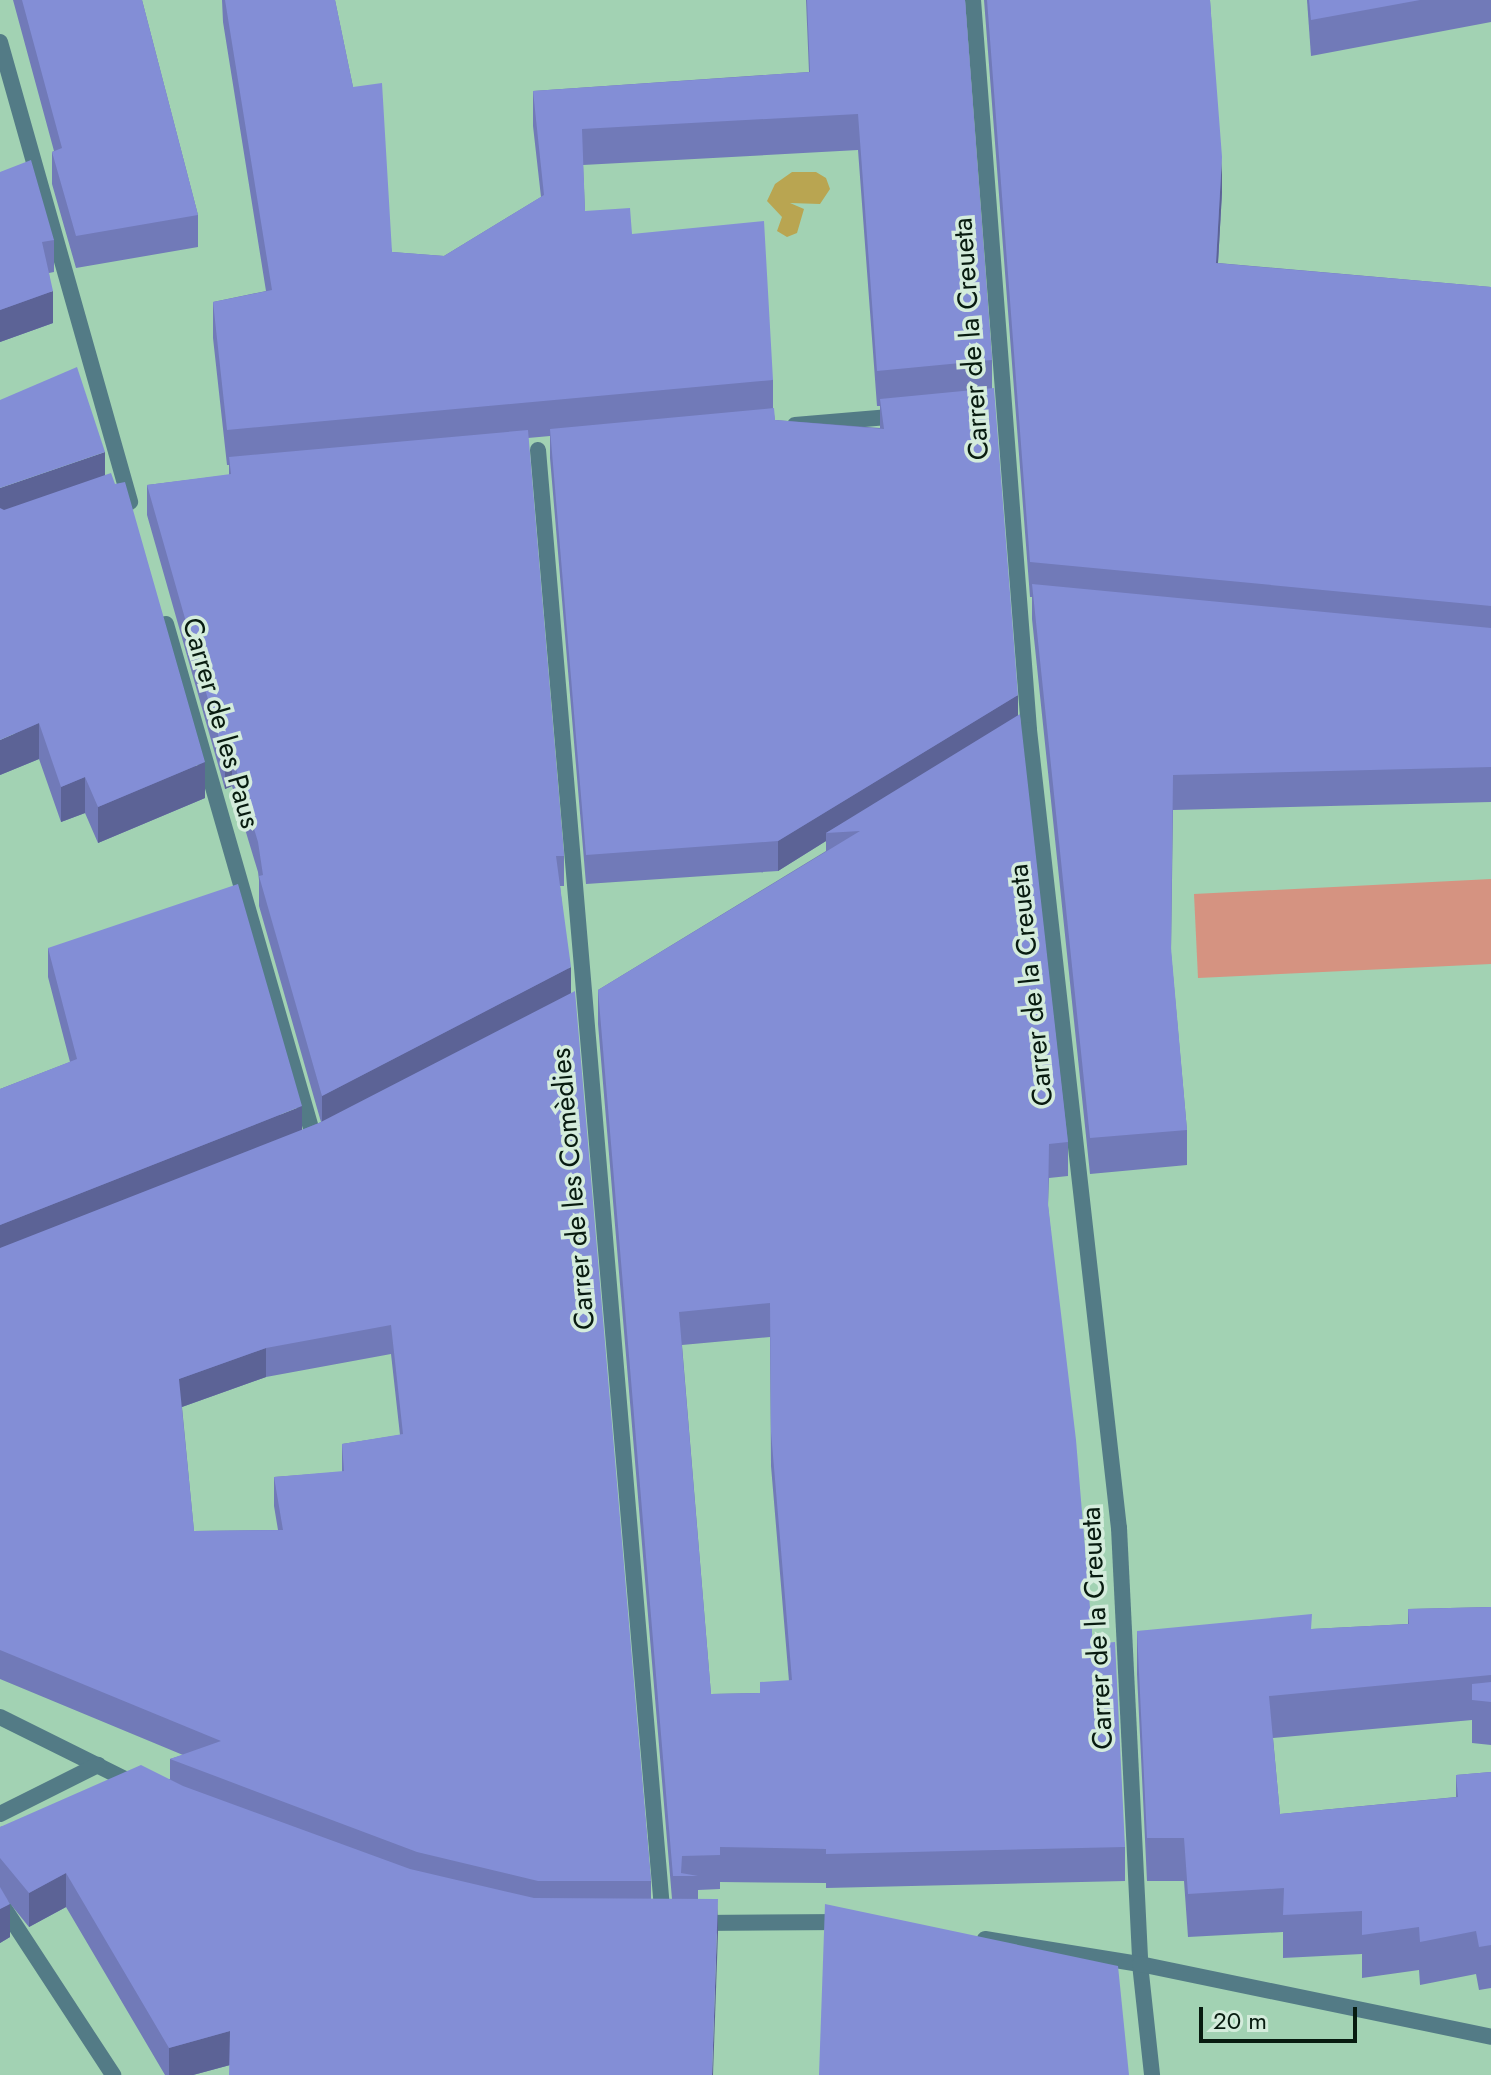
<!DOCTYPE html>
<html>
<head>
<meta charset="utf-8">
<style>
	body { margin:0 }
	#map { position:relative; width:1491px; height:2075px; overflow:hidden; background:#a2d2b3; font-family:Jost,sans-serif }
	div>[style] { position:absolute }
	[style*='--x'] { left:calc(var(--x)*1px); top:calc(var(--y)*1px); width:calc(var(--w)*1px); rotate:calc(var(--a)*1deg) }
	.green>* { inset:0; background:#d59381 }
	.water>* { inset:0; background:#b9a551 }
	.minor>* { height:16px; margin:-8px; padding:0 8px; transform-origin:8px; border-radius:8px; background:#537b86 }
	.tertiary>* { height:16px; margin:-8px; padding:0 8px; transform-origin:8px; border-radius:8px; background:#537b86 }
	.wall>* { inset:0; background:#717ab8 }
	.shaded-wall>* { inset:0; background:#5c6396 }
	.building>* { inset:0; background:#838ed6 }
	span { translate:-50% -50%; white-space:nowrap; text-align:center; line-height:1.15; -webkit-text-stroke:7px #d4ecdc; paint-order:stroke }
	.street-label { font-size:28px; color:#081b10 }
	.scale { position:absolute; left:1199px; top:2007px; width:158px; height:36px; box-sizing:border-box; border:4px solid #081b10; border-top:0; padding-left:10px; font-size:24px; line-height:28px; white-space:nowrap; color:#081b10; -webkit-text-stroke:6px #d4ecdc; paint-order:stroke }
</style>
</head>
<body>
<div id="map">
	<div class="green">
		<div style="clip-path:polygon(1491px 879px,1491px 964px,1198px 978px,1194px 894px)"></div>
	</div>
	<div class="water">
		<div style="clip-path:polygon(792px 172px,816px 172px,826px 178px,830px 189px,820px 204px,790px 203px,804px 209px,797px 233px,787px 237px,777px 231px,782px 217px,767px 201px,775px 184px)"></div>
	</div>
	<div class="minor">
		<div style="--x:973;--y:0;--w:732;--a:85.61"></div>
		<div style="--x:1029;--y:730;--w:803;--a:83.57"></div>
		<div style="--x:1119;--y:1528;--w:437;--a:87.2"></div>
		<div style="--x:1140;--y:1964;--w:112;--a:83.8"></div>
		<div style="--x:0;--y:42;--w:478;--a:74.2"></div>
		<div style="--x:795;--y:425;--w:104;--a:-4.9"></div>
		<div style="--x:538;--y:450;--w:1474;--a:85.14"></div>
		<div style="--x:166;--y:624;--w:539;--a:73.95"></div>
		<div style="--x:0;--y:1717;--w:151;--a:26.4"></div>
		<div style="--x:0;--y:1814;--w:110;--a:-26.6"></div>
		<div style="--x:698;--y:1923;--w:145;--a:-0.4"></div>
		<div style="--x:985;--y:1939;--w:157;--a:9.2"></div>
		<div style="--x:1140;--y:1964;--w:359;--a:11.7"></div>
	</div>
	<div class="tertiary">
		<div style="--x:0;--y:1902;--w:207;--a:56.8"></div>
	</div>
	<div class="wall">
		<div style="clip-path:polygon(13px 0,142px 0,198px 215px,198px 247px,76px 268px,52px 184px,52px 152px,54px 151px)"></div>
		<div style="clip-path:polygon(evenodd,222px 0,335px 0,353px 87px,392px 252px,444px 256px,541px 197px,533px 126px,533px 91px,809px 72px,806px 0,965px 0,992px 360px,992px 389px,1018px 716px,1068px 1142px,1068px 1176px,1049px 1178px,1048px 1206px,1093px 1644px,1125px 1847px,1125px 1881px,826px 1888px,826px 1883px,720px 1882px,720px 1889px,698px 1890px,698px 1899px,718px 1933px,193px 2075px,165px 2075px,66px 1907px,29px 1927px,8px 1901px,10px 1937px,0 1943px,0 1827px,170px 1779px,170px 1759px,183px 1755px,0 1679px,0 1089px,70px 1062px,48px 977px,48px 948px,302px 1130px,321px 1122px,259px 906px,259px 880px,258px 872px,232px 786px,225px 789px,147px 515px,147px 485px,229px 475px,229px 465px,227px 465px,213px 338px,213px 302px,266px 291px,223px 22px,222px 0,858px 150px,877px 406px,880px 406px,880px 428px,775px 420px,773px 408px,773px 380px,632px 234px,585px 211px,583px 165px,858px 150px,222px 0,550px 436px,550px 458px,586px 884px,778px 871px,826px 841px,826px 851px,598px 990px,598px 1024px,672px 1899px,651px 1899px,651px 1881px,571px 992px,560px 886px,564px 886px,564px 856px,528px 438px,550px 436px,222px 0,770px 1337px,771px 1466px,789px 1681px,760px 1693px,711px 1694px,682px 1345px,770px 1337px,222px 0,391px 1354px,400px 1435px,342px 1444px,342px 1472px,274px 1477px,274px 1506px,278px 1530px,194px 1531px,182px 1407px,266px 1377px,391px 1354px)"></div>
		<div style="clip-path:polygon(984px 0,1210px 0,1222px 192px,1218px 263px,1491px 287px,1491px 802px,1173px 810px,1171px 953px,1187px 1130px,1187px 1165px,1090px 1174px,1032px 619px,1032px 597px,1030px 597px)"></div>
		<div style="clip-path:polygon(1307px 0,1491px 0,1491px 22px,1311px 56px)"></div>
		<div style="clip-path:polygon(0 172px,54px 240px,54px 272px,49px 273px,53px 323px,0 342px)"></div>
		<div style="clip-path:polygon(105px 476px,205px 798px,98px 843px,85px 813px,61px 822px,39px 759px,0 775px)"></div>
		<div style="clip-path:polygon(1491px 1607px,1491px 1745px,1472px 1743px,1472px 1720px,1273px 1738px,1280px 1814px,1456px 1797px,1456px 1775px,1491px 1772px,1491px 1988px,1479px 1990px,1476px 1974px,1420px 1985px,1419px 1970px,1362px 1978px,1362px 1954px,1283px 1958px,1283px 1932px,1188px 1937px,1184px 1881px,1147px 1881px,1137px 1674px,1137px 1631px,1312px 1629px,1408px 1624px,1408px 1609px)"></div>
	</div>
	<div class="shaded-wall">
		<div style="clip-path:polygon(1222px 157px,1222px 192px,1216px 298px,1216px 263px)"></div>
		<div style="clip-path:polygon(53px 291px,53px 323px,0 342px,0 310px)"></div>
		<div style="clip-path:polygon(105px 452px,105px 488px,0 523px,0 488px)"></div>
		<div style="clip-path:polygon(1018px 695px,1018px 724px,826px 833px,826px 841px,778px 871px,778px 841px)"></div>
		<div style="clip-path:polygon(39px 723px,39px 759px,0 775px,0 740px)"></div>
		<div style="clip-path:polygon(232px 756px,232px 786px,225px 789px,225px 759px)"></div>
		<div style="clip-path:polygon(205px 762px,205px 798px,98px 843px,98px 807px)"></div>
		<div style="clip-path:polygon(85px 777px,85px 813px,61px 822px,61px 787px)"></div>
		<div style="clip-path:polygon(571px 967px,571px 997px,322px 1126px,322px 1096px)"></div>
		<div style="clip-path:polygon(302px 1106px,302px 1135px,0 1254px,0 1225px)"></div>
		<div style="clip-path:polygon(266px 1348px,266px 1377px,179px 1408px,179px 1379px)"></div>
		<div style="clip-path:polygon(66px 1873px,66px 1907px,29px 1927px,29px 1893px)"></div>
		<div style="clip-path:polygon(718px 1899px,718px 1933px,713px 2075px,712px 2075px)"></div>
		<div style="clip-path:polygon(10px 1904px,10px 1937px,0 1943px,0 1909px)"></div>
		<div style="clip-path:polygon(230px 2031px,230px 2065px,193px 2075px,169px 2075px,169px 2048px)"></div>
	</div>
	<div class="building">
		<div style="clip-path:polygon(22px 0,142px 0,198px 215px,76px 236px,52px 152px,62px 148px)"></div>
		<div style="clip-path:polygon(225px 0,335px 0,353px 87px,382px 83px,392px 252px,444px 256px,544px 195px,533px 91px,810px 72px,807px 0,965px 0,992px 360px,877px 371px,858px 114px,582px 129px,585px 211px,630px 208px,632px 234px,764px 221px,773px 380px,227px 430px,213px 302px,272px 290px)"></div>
		<div style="clip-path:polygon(987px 0,1210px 0,1222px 157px,1216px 263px,1491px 287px,1491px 606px,1030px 562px)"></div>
		<div style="clip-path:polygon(1309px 0,1420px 0,1311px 20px)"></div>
		<div style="clip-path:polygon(31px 160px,54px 240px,42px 242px,53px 291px,0 310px,0 172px)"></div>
		<div style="clip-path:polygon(77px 367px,105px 452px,0 488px,0 400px)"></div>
		<div style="clip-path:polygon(994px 388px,1018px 695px,778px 841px,586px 855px,550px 429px,774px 408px,775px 420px,884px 429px,880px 399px)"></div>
		<div style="clip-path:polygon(528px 430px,564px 856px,556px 856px,571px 967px,322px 1096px,259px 876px,263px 875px,258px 842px,232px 756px,225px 759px,147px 485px,231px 474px,229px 457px)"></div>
		<div style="clip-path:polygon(111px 473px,115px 484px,125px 482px,205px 762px,98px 807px,85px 777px,61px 787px,39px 723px,0 740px,0 508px,4px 510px)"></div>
		<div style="clip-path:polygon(1032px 584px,1491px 628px,1491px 767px,1173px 775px,1171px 948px,1187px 1130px,1090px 1138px)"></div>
		<div style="clip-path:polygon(evenodd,1020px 714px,1068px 1142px,1049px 1144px,1048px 1204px,1076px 1440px,1093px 1644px,1115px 1642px,1125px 1847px,826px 1854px,826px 1849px,720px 1847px,720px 1855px,682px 1856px,681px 1873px,698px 1876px,673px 1876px,598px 990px,860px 831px,826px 833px,1020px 714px,770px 1303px,771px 1432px,792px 1680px,760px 1682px,760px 1693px,711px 1694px,679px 1312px,770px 1303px)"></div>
		<div style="clip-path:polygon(238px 884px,302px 1106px,0 1225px,0 1089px,77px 1059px,48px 948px)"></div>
		<div style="clip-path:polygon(evenodd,575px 991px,651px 1881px,538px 1881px,417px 1852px,170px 1759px,221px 1741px,0 1650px,0 1248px,319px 1123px,575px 991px,391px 1325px,403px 1434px,342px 1444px,344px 1471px,274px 1477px,283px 1530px,194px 1531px,179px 1379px,266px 1348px,391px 1325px)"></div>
		<div style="clip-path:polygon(1491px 1607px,1491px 1675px,1269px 1696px,1280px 1814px,1458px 1797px,1456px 1775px,1491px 1772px,1491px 1945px,1479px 1947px,1476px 1931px,1420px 1942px,1419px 1927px,1362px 1935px,1362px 1911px,1283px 1915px,1284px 1888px,1188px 1894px,1184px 1838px,1147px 1838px,1137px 1631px,1312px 1614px,1311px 1629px,1409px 1624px,1408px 1609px)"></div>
		<div style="clip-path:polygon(1491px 1682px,1491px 1702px,1472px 1700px,1472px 1684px)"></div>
		<div style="clip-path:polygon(141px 1765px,183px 1786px,410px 1869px,534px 1898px,718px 1899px,712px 2075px,229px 2075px,230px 2031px,169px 2048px,66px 1873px,29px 1893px,0 1858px,0 1827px)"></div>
		<div style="clip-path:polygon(0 1887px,10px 1904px,0 1909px)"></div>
		<div style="clip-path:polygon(825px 1904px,1118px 1966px,1129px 2075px,819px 2075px)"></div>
	</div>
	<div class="street-label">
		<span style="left:971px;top:339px;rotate:-94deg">Carrer de la Creueta</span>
		<span style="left:221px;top:723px;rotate:74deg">Carrer de les Paus</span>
		<span style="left:1031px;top:985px;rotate:-96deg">Carrer de la Creueta</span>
		<span style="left:573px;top:1189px;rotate:-95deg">Carrer de les Comèdies</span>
		<span style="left:1097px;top:1628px;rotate:-93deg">Carrer de la Creueta</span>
	</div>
	<div class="scale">20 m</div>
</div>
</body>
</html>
